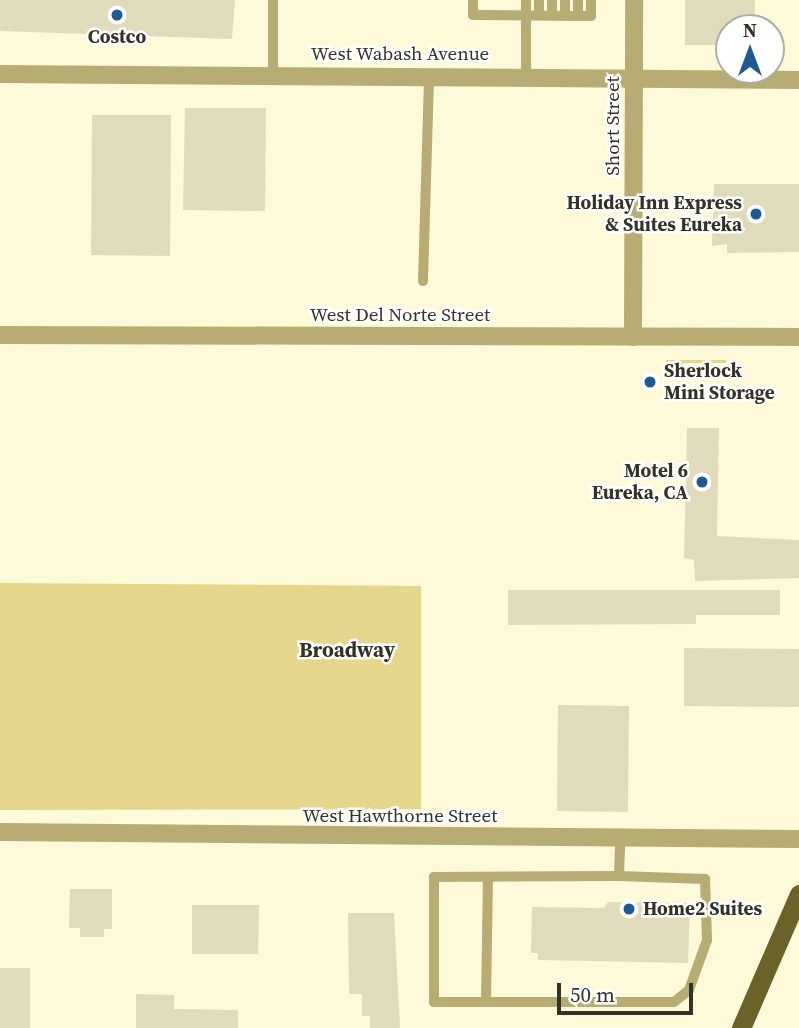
<!DOCTYPE html>
<html>
<head>
<meta charset="utf-8">
<style>
	body { margin:0 }
	#map { position:relative; width:799px; height:1028px; overflow:hidden; background:#fef9d8; font-family:"Source Serif 4",serif }
	div>[style] { position:absolute }
	[style*='--x'] { left:calc(var(--x)*1px); top:calc(var(--y)*1px); width:calc(var(--w)*1px); rotate:calc(var(--a)*1deg) }
	.green>* { inset:0; background:#e4d78c }
	.building>* { inset:0; background:#e0dbbc }
	.service>* { height:10px; margin:-5px; padding:0 5px; transform-origin:5px; border-radius:5px; background:#b6ac74 }
	.minor>* { height:18px; margin:-9px; padding:0 9px; transform-origin:9px; border-radius:9px; background:#b6ac74 }
	.tertiary>* { height:18px; margin:-9px; padding:0 9px; transform-origin:9px; border-radius:9px; background:#b6ac74 }
	.trunk>* { height:19px; margin:-9.5px; padding:0 9.5px; transform-origin:9.5px; border-radius:9.5px; background:#6a6229 }
	.dots>* { width:19px; height:19px; translate:-50% -50%; box-sizing:border-box; border:4px solid #fff; border-radius:50% }
	span { translate:-50% -50%; white-space:nowrap; text-align:center; line-height:1.15; -webkit-text-stroke:5px #fff; paint-order:stroke }
	.poi-label { font-size:19px; color:#343226; font-weight:700 }
	.right { translate:-100% -50%; text-align:right }
	.left { translate:0 -50%; text-align:left }
	.street-label { font-size:19px; color:#343226 }
	.neighbourhood-label { font-size:21px; color:#343226; font-weight:700 }
	.north { position:absolute; left:715px; top:14px; width:70px; height:70px; box-sizing:border-box; background:#fff; border:2px solid #aeada8; border-radius:50%; rotate:0deg; font-size:19px; font-weight:700; line-height:28px; text-align:center; color:#343226 }
	.north::after { content:''; display:block; margin:auto; width:24px; height:32px; background:#1e5a91; clip-path:polygon(50% 0,100% 100%,50% 72%,0 100%) }
	.scale { position:absolute; left:557px; top:983px; width:136px; height:32px; box-sizing:border-box; border:4px solid #343226; border-top:0; padding-left:9px; font-size:21px; line-height:24px; white-space:nowrap; color:#343226; -webkit-text-stroke:5px #fff; paint-order:stroke }
</style>
</head>
<body>
<div id="map">
	<div class="green">
		<div style="clip-path:polygon(666px 360px,726px 360px,726px 363px,683px 363px,682px 378px,666px 378px)"></div>
		<div style="clip-path:polygon(0 583px,421px 586px,421px 809px,0 810px)"></div>
	</div>
	<div class="building">
		<div style="clip-path:polygon(0 0,235px 0,232px 39px,0 31px)"></div>
		<div style="clip-path:polygon(685px 0,755px 0,755px 28px,729px 28px,729px 45px,685px 45px)"></div>
		<div style="clip-path:polygon(185px 108px,266px 108px,265px 211px,183px 210px)"></div>
		<div style="clip-path:polygon(92px 115px,171px 115px,170px 256px,91px 255px)"></div>
		<div style="clip-path:polygon(714px 184px,799px 184px,799px 252px,727px 253px,727px 244px,712px 246px)"></div>
		<div style="clip-path:polygon(687px 428px,719px 428px,717px 536px,799px 540px,799px 578px,695px 581px,694px 560px,684px 558px)"></div>
		<div style="clip-path:polygon(508px 590px,780px 590px,780px 615px,696px 615px,696px 624px,508px 625px)"></div>
		<div style="clip-path:polygon(684px 648px,799px 649px,799px 707px,684px 706px)"></div>
		<div style="clip-path:polygon(558px 705px,629px 706px,628px 812px,557px 811px)"></div>
		<div style="clip-path:polygon(70px 889px,112px 889px,112px 929px,104px 929px,104px 937px,80px 937px,80px 928px,69px 928px)"></div>
		<div style="clip-path:polygon(608px 902px,690px 903px,688px 963px,538px 960px,538px 953px,531px 953px,532px 907px,604px 908px)"></div>
		<div style="clip-path:polygon(192px 905px,259px 905px,258px 954px,192px 954px)"></div>
		<div style="clip-path:polygon(348px 913px,394px 913px,400px 1028px,370px 1028px,370px 1016px,362px 1016px,362px 994px,349px 994px)"></div>
		<div style="clip-path:polygon(0 968px,30px 968px,30px 1028px,0 1028px)"></div>
		<div style="clip-path:polygon(136px 994px,174px 995px,174px 1009px,238px 1010px,238px 1028px,136px 1028px)"></div>
	</div>
	<div class="service">
		<div style="--x:273;--y:0;--w:75;--a:90"></div>
		<div style="--x:473;--y:0;--w:15;--a:90"></div>
		<div style="--x:473;--y:15;--w:105;--a:0.5"></div>
		<div style="--x:578;--y:16;--w:13;--a:0"></div>
		<div style="--x:591;--y:16;--w:16;--a:-90"></div>
		<div style="--x:539;--y:0;--w:15;--a:90"></div>
		<div style="--x:552;--y:0;--w:15;--a:90"></div>
		<div style="--x:578;--y:0;--w:16;--a:90"></div>
		<div style="--x:565;--y:15;--w:15;--a:-90"></div>
		<div style="--x:526;--y:75;--w:75;--a:-90"></div>
		<div style="--x:423;--y:281;--w:206;--a:-88.3"></div>
		<div style="--x:619;--y:876;--w:86;--a:2"></div>
		<div style="--x:705;--y:879;--w:61;--a:88.1"></div>
		<div style="--x:707;--y:940;--w:53;--a:109.8"></div>
		<div style="--x:689;--y:990;--w:19;--a:141"></div>
		<div style="--x:674;--y:1002;--w:240;--a:180"></div>
		<div style="--x:434;--y:1002;--w:125;--a:-90"></div>
		<div style="--x:434;--y:877;--w:185;--a:-0.3"></div>
		<div style="--x:619;--y:876;--w:37;--a:-88"></div>
		<div style="--x:486;--y:1002;--w:125;--a:-89.1"></div>
	</div>
	<div class="minor">
		<div style="--x:0;--y:335;--w:799;--a:0.14"></div>
		<div style="--x:633;--y:337;--w:337;--a:-89.8"></div>
		<div style="--x:0;--y:832;--w:799;--a:0.5"></div>
	</div>
	<div class="tertiary">
		<div style="--x:0;--y:74;--w:799;--a:0.43"></div>
	</div>
	<div class="trunk">
		<div style="--x:741;--y:1028;--w:146;--a:-66.6"></div>
	</div>
	<div class="dots">
		<div style="left:117px;top:15px;background:#1e5a91"></div>
		<div style="left:756px;top:214px;background:#1e5a91"></div>
		<div style="left:650px;top:382px;background:#1e5a91"></div>
		<div style="left:702px;top:482px;background:#1e5a91"></div>
		<div style="left:629px;top:909px;background:#1e5a91"></div>
	</div>
	<div class="poi-label">
		<span style="left:117px;top:37px">Costco</span>
		<span class="right" style="left:742px;top:214px">Holiday Inn Express<br>&amp; Suites Eureka</span>
		<span class="left" style="left:664px;top:382px">Sherlock<br>Mini Storage</span>
		<span class="right" style="left:688px;top:482px">Motel 6<br>Eureka, CA</span>
		<span class="left" style="left:643px;top:909px">Home2 Suites</span>
	</div>
	<div class="street-label">
		<span style="left:400px;top:54px">West Wabash Avenue</span>
		<span style="left:613px;top:126px;rotate:-90deg">Short Street</span>
		<span style="left:400px;top:315px">West Del Norte Street</span>
		<span style="left:400px;top:816px">West Hawthorne Street</span>
	</div>
	<div class="neighbourhood-label">
		<span style="left:347px;top:650px">Broadway</span>
	</div>
	<div class="north">N</div>
	<div class="scale">50 m</div>
</div>
</body>
</html>
